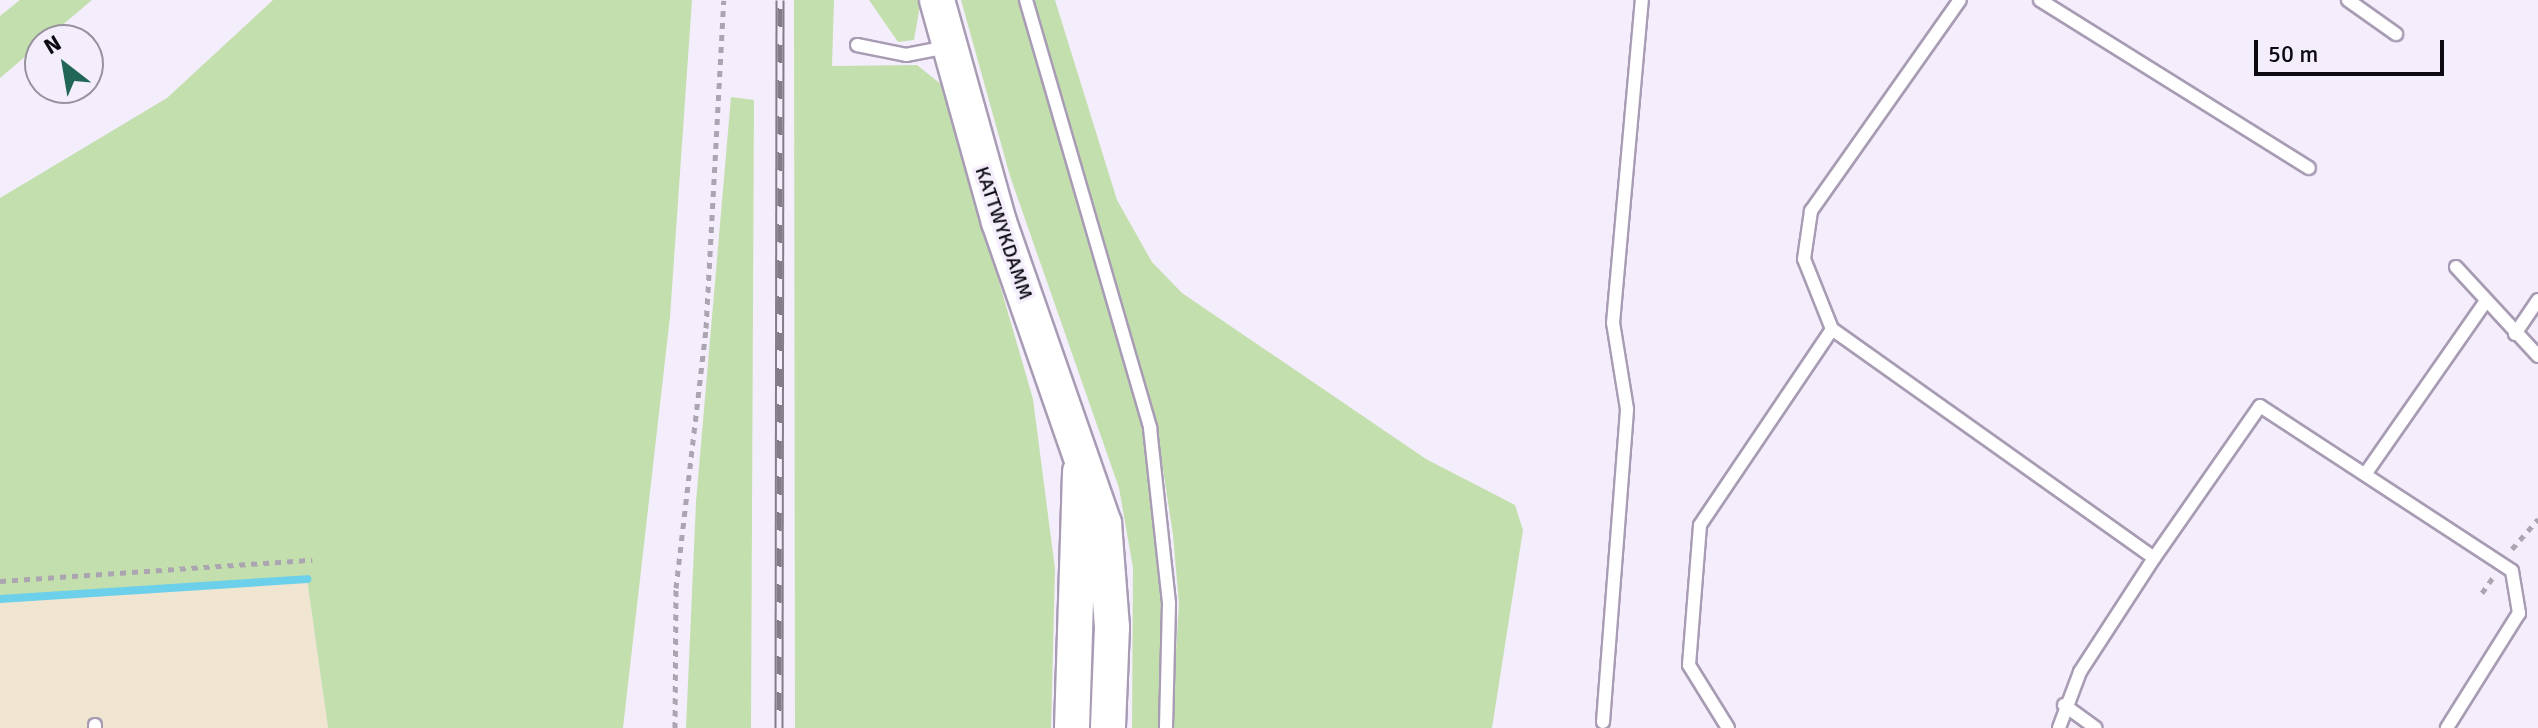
<!DOCTYPE html>
<html>
<head>
<meta charset="utf-8">
<style>
	body { margin:0 }
	#map { position:relative; width:2538px; height:728px; overflow:hidden; background:#f4edfc; font-family:Signika,sans-serif }
	div>[style] { position:absolute }
	[style*='--x'] { left:calc(var(--x)*1px); top:calc(var(--y)*1px); width:calc(var(--w)*1px); rotate:calc(var(--a)*1deg) }
	.commercial>* { inset:0; background:#f0e5d0 }
	.green>* { inset:0; background:#c4dfae }
	.stream>* { height:8px; margin:-4px; padding:0 4px; transform-origin:4px; border-radius:4px; background:#6cd0ea }
	.path>* { height:5px; margin-top:-2.5px; transform-origin:0; background:repeating-linear-gradient(90deg,#aba4b1 0 6px,transparent 0 12px) }
	.roads { filter:drop-shadow(2px 0 #a89cb4) drop-shadow(-2px 0 #a89cb4) drop-shadow(0 2px #a89cb4) drop-shadow(0 -2px #a89cb4) }
	.lane>* { height:12px; margin:-6px; padding:0 6px; transform-origin:6px; border-radius:6px; background:#fff }
	.secondary>* { height:34px; margin:-17px; padding:0 17px; transform-origin:17px; border-radius:17px; background:#fff }
	.rail>* { height:9px; margin-top:-4.5px; transform-origin:0; background:repeating-linear-gradient(90deg,#f4edfc 0 18px,#827d89 0 36px); box-sizing:border-box; border-block:2px solid #827d89 }
	span { translate:-50% -50%; white-space:nowrap; text-align:center; line-height:1.15; -webkit-text-stroke:7px #f4edfc; paint-order:stroke }
	.street-label { font-size:20px; color:#0e0a12 }
	.north { position:absolute; left:24px; top:24px; width:80px; height:80px; box-sizing:border-box; background:#f4edfc; border:2px solid #98929e; border-radius:50%; rotate:329deg; font-size:22px; font-weight:700; line-height:32px; text-align:center; color:#0e0a12 }
	.north::after { content:''; display:block; margin:auto; width:28px; height:36px; background:#226657; clip-path:polygon(50% 0,100% 100%,50% 72%,0 100%) }
	.scale { position:absolute; left:2254px; top:40px; width:190px; height:36px; box-sizing:border-box; border:4px solid #0e0a12; border-top:0; padding-left:10px; font-size:24px; line-height:28px; white-space:nowrap; color:#0e0a12; -webkit-text-stroke:6px #f4edfc; paint-order:stroke }
</style>
</head>
<body>
<div id="map">
	<div class="commercial">
		<div style="clip-path:polygon(307px 579px,328px 728px,0 728px,0 599px)"></div>
	</div>
	<div class="green">
		<div style="clip-path:polygon(20px 0,92px 0,0 78px,0 16px)"></div>
		<div style="clip-path:polygon(273px 0,692px 0,670px 317px,623px 728px,328px 728px,307px 579px,0 599px,0 198px,167px 98px)"></div>
		<div style="clip-path:polygon(794px 0,834px 0,832px 66px,917px 65px,942px 85px,1033px 399px,1055px 569px,1051px 728px,795px 728px)"></div>
		<div style="clip-path:polygon(869px 0,921px 0,914px 40px,898px 42px)"></div>
		<div style="clip-path:polygon(961px 0,1055px 0,1117px 200px,1152px 262px,1182px 293px,1426px 459px,1515px 505px,1523px 530px,1492px 728px,1171px 728px,1179px 604px,1173px 535px,1156px 423px,1142px 423px,1159px 521px,1163px 660px,1158px 728px,1132px 728px,1133px 568px,1119px 488px,1010px 176px)"></div>
		<div style="clip-path:polygon(731px 97px,754px 100px,751px 728px,686px 728px,696px 502px)"></div>
	</div>
	<div class="stream">
		<div style="--x:0;--y:599;--w:308;--a:-3.7"></div>
	</div>
	<div class="path">
		<div style="--x:2512;--y:549;--w:40;--a:-49"></div>
		<div style="--x:0;--y:581;--w:313;--a:-3.9"></div>
		<div style="--x:2482;--y:593;--w:19;--a:-55"></div>
		<div style="--x:675;--y:728;--w:140;--a:-89.6"></div>
		<div style="--x:676;--y:588;--w:262;--a:-83.4"></div>
		<div style="--x:706;--y:328;--w:328;--a:-86.9"></div>
	</div>
	<div class="roads">
		<div class="lane">
			<div style="--x:1026;--y:0;--w:446;--a:73.8"></div>
			<div style="--x:1150;--y:428;--w:177;--a:83.8"></div>
			<div style="--x:1169;--y:604;--w:124;--a:91.4"></div>
			<div style="--x:2040;--y:0;--w:317;--a:32"></div>
			<div style="--x:2348;--y:0;--w:59;--a:35.3"></div>
			<div style="--x:857;--y:45;--w:50;--a:11.5"></div>
			<div style="--x:906;--y:55;--w:42;--a:-11"></div>
			<div style="--x:2456;--y:267;--w:121;--a:47.3"></div>
			<div style="--x:1832;--y:329;--w:75;--a:-111.8"></div>
			<div style="--x:1804;--y:259;--w:49;--a:-81.7"></div>
			<div style="--x:1811;--y:211;--w:258;--a:-54.8"></div>
			<div style="--x:2515;--y:334;--w:41;--a:-55.9"></div>
			<div style="--x:2366;--y:473;--w:206;--a:-55.1"></div>
			<div style="--x:2154;--y:558;--w:185;--a:-55.1"></div>
			<div style="--x:2260;--y:406;--w:301;--a:33.2"></div>
			<div style="--x:2512;--y:571;--w:43;--a:80.5"></div>
			<div style="--x:2519;--y:613;--w:136;--a:122.1"></div>
			<div style="--x:2064;--y:705;--w:39;--a:36"></div>
			<div style="--x:1603;--y:722;--w:314;--a:-85.6"></div>
			<div style="--x:1627;--y:409;--w:87;--a:-99.2"></div>
			<div style="--x:1613;--y:323;--w:324;--a:-84.9"></div>
			<div style="--x:95;--y:725;--w:3;--a:90"></div>
			<div style="--x:1728;--y:728;--w:74;--a:-121.8"></div>
			<div style="--x:1689;--y:665;--w:140;--a:-85.5"></div>
			<div style="--x:1700;--y:525;--w:236;--a:-56"></div>
			<div style="--x:1832;--y:329;--w:395;--a:35.4"></div>
			<div style="--x:2154;--y:558;--w:136;--a:123"></div>
			<div style="--x:2080;--y:672;--w:60;--a:110.6"></div>
		</div>
		<div class="secondary">
			<div style="--x:937;--y:0;--w:230;--a:74.4"></div>
			<div style="--x:999;--y:222;--w:319;--a:70.8"></div>
			<div style="--x:1104;--y:523;--w:104;--a:85.6"></div>
			<div style="--x:1112;--y:627;--w:101;--a:92.3"></div>
			<div style="--x:1072;--y:728;--w:257;--a:-88.2"></div>
		</div>
	</div>
	<div class="rail">
		<div style="--x:779;--y:728;--w:728;--a:-89.92"></div>
	</div>
	<div class="street-label">
		<span style="left:1004px;top:233px;rotate:71deg">KATTWYKDAMM</span>
	</div>
	<div class="north">N</div>
	<div class="scale">50 m</div>
</div>
</body>
</html>
